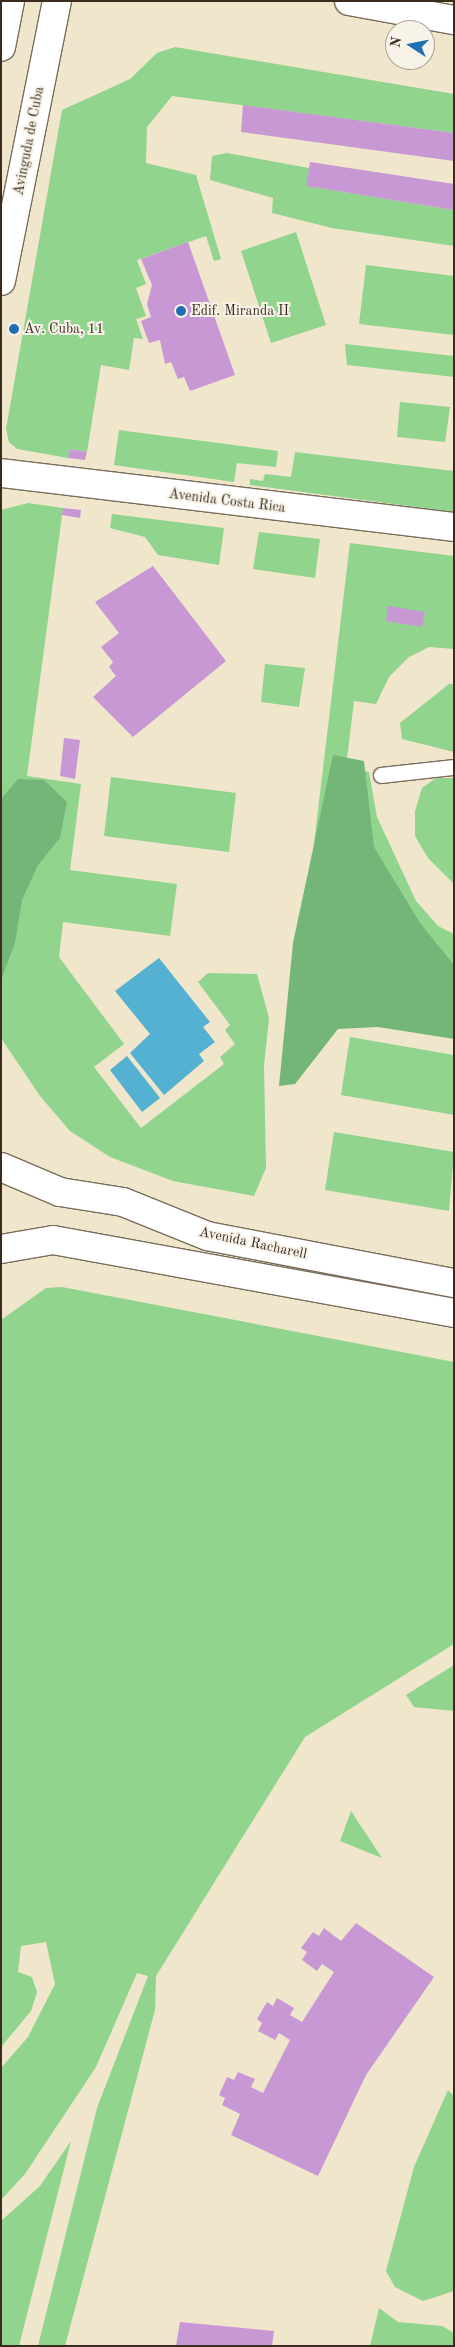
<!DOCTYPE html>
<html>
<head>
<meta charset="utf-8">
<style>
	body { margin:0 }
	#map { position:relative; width:455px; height:2347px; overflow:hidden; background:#f0e6cc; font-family:"Old Standard TT",serif }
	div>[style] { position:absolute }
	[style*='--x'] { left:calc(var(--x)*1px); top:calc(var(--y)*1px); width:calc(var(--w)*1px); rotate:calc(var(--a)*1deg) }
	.green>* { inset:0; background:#90d48d }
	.forest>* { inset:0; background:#74b678 }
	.water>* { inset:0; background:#54b1d2 }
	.building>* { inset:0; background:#c798d4 }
	.roads { filter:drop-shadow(1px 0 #7a6c5b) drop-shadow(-1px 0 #7a6c5b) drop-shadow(0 1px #7a6c5b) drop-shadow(0 -1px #7a6c5b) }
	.lane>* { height:15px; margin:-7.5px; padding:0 7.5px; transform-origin:7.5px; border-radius:7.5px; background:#fff }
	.street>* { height:28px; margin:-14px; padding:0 14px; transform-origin:14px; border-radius:14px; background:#fff }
	.secondary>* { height:28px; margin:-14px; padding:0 14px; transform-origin:14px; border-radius:14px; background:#fff }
	.dots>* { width:14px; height:14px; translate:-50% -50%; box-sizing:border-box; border:2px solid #f7f3e8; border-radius:50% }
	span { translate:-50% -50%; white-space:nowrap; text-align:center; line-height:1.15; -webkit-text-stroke:4px #f7f3e8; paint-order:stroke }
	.street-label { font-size:14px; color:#3b2a1e }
	.poi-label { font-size:14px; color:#3b2a1e }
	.left { translate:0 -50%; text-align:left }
	.frame { position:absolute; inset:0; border:2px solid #3b2a1e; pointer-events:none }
	.north { position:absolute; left:385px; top:20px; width:50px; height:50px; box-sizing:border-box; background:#f7f3e8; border:1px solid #aca397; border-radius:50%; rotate:281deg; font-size:14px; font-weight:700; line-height:20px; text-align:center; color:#3b2a1e }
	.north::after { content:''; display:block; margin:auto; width:18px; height:22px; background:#1f6fb2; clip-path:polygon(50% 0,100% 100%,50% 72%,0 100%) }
</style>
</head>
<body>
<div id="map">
	<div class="green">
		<div style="clip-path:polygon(175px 47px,454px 94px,454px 133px,172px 96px,147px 127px,146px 163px,196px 175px,221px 259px,214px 261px,206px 236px,137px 260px,146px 284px,136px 288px,146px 316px,136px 319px,143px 339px,134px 338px,129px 370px,101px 365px,87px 452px,70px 449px,68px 458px,17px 449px,9px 442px,6px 429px,62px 110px,130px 79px,157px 53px)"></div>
		<div style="clip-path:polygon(227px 153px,309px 168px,307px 186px,454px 210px,454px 246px,332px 228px,272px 213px,273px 198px,210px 180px,212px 156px)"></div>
		<div style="clip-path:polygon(296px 232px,326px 325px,271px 343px,241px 251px)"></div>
		<div style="clip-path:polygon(366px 265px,454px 276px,454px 335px,359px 324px)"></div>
		<div style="clip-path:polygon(345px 344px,454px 356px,454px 377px,347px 365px)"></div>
		<div style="clip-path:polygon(400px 402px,450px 407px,445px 442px,397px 437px)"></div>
		<div style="clip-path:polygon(119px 430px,278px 451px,276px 467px,237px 463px,234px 482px,114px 465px)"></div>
		<div style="clip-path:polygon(295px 452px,454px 471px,454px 512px,250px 485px,250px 479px,263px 481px,265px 474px,291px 477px)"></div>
		<div style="clip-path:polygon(28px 503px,63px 508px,27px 776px,81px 784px,70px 870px,177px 884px,170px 936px,63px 922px,59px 957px,124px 1044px,94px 1067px,141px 1128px,224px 1064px,220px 1057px,235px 1044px,225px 1030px,230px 1025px,198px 982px,208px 973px,257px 974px,269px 1018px,264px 1066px,266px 1168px,254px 1196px,173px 1181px,110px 1157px,70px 1131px,40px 1096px,1px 1038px,1px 510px)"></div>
		<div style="clip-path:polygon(112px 514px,224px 528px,219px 565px,158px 555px,145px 537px,110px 528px)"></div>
		<div style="clip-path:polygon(259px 532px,320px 539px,315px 578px,253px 569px)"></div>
		<div style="clip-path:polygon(350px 543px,454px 556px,454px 649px,429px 647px,409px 657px,389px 677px,376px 704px,354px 701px,346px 767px,369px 772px,377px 817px,416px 901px,438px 926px,454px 934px,454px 1021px,304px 927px)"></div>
		<div style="clip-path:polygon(265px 664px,305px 668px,299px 707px,261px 702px)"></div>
		<div style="clip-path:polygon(449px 684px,454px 684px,454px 752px,402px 739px,400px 723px)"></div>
		<div style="clip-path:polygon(111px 777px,236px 793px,229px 852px,104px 836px)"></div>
		<div style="clip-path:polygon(436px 778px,454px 778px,454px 884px,428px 858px,415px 836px,415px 811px,422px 788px)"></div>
		<div style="clip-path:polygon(350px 1037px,454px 1055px,454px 1115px,341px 1095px)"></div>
		<div style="clip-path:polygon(334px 1132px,454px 1152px,449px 1211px,325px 1190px)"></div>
		<div style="clip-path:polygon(62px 1287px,454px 1362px,454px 1644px,305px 1737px,156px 1976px,155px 2010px,65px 2346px,38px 2346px,97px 2108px,148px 1976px,137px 1973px,96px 2067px,25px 2174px,1px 2200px,1px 2068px,28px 2037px,55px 1984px,46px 1942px,21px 1946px,18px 1972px,32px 1977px,37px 1992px,31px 2011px,1px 2047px,1px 1320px,46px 1288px)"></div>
		<div style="clip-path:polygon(454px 1665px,454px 1711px,414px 1707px,406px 1695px)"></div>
		<div style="clip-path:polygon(351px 1811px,382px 1858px,340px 1841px)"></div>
		<div style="clip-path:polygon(448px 2090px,454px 2096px,454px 2291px,423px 2301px,395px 2287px,386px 2271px,414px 2167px)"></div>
		<div style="clip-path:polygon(71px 2141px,19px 2346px,1px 2346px,1px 2221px,40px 2186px)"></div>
		<div style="clip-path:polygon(379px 2308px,398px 2322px,442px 2326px,454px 2333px,454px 2346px,370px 2346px)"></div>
	</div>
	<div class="forest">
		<div style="clip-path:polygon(333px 755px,364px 761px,374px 847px,420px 923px,454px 965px,454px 1039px,378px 1027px,338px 1029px,295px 1084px,279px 1086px,293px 943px)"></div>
		<div style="clip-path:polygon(18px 779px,44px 780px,67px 802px,60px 838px,38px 865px,22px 900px,15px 943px,1px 980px,1px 799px)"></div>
	</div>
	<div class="water">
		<div style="clip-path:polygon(159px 958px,210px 1022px,203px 1027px,215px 1042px,199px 1054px,204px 1061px,164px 1095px,130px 1053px,150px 1034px,115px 991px)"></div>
		<div style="clip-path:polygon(127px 1056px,160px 1098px,142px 1112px,110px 1070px)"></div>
	</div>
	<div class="building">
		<div style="clip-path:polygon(243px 105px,454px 133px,454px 161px,241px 132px)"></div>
		<div style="clip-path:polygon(310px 162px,454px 184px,454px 210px,306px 186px)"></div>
		<div style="clip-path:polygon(188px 242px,235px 375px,190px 391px,184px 377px,178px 379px,171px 362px,165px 364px,160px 340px,149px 343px,141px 321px,151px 317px,147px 304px,152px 285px,141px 259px)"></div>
		<div style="clip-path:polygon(70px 449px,87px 452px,85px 460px,68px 458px)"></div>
		<div style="clip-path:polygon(63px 508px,81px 510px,80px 518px,62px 515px)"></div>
		<div style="clip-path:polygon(153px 566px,226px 661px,133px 737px,93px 697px,116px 676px,109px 667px,113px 662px,101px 647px,119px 633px,95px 602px)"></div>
		<div style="clip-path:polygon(388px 606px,425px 612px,422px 627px,386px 621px)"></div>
		<div style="clip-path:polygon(64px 738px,80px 740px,75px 779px,60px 776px)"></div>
		<div style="clip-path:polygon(356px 1923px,434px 1977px,366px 2075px,318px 2176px,231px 2135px,240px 2114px,222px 2105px,225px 2098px,219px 2095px,227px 2077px,234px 2080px,238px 2072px,255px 2079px,251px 2087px,263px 2093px,290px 2040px,279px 2033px,275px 2040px,258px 2031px,262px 2023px,257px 2019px,267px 2002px,273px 2006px,277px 1998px,294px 2008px,290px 2015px,302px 2022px,334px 1972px,322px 1964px,317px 1971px,302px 1960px,307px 1952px,301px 1948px,313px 1932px,319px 1936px,324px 1928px,341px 1941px)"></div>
		<div style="clip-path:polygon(180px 2322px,274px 2331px,272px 2346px,176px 2346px)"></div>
	</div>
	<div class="roads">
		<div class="lane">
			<div style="--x:381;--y:775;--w:73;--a:-6.3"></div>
		</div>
		<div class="street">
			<div style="--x:349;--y:1;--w:107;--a:10.3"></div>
			<div style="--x:1;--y:473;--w:456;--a:6.8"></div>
			<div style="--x:1;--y:1167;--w:64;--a:23"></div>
			<div style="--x:60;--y:1192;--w:64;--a:9"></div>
			<div style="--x:123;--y:1202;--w:91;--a:22"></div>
			<div style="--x:207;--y:1236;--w:251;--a:10.8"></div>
			<div style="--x:1;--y:1249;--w:53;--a:-9.8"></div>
			<div style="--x:53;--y:1240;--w:408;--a:10.3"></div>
		</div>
		<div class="secondary">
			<div style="--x:1;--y:47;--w:47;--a:-78.9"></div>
			<div style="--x:1;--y:281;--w:286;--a:-78.7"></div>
		</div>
	</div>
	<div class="dots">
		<div style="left:181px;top:311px;background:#1f6fb2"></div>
		<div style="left:14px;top:329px;background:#1f6fb2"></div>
	</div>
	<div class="street-label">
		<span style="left:29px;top:141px;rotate:-79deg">Avinguda de Cuba</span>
		<span style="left:227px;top:501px;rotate:7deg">Avenida Costa Rica</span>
		<span style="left:253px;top:1243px;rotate:12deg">Avenida Racharell</span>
	</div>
	<div class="poi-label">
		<span class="left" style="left:191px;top:311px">Edif. Miranda II</span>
		<span class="left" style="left:24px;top:329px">Av. Cuba, 11</span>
	</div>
	<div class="frame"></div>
	<div class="north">N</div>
</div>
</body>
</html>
